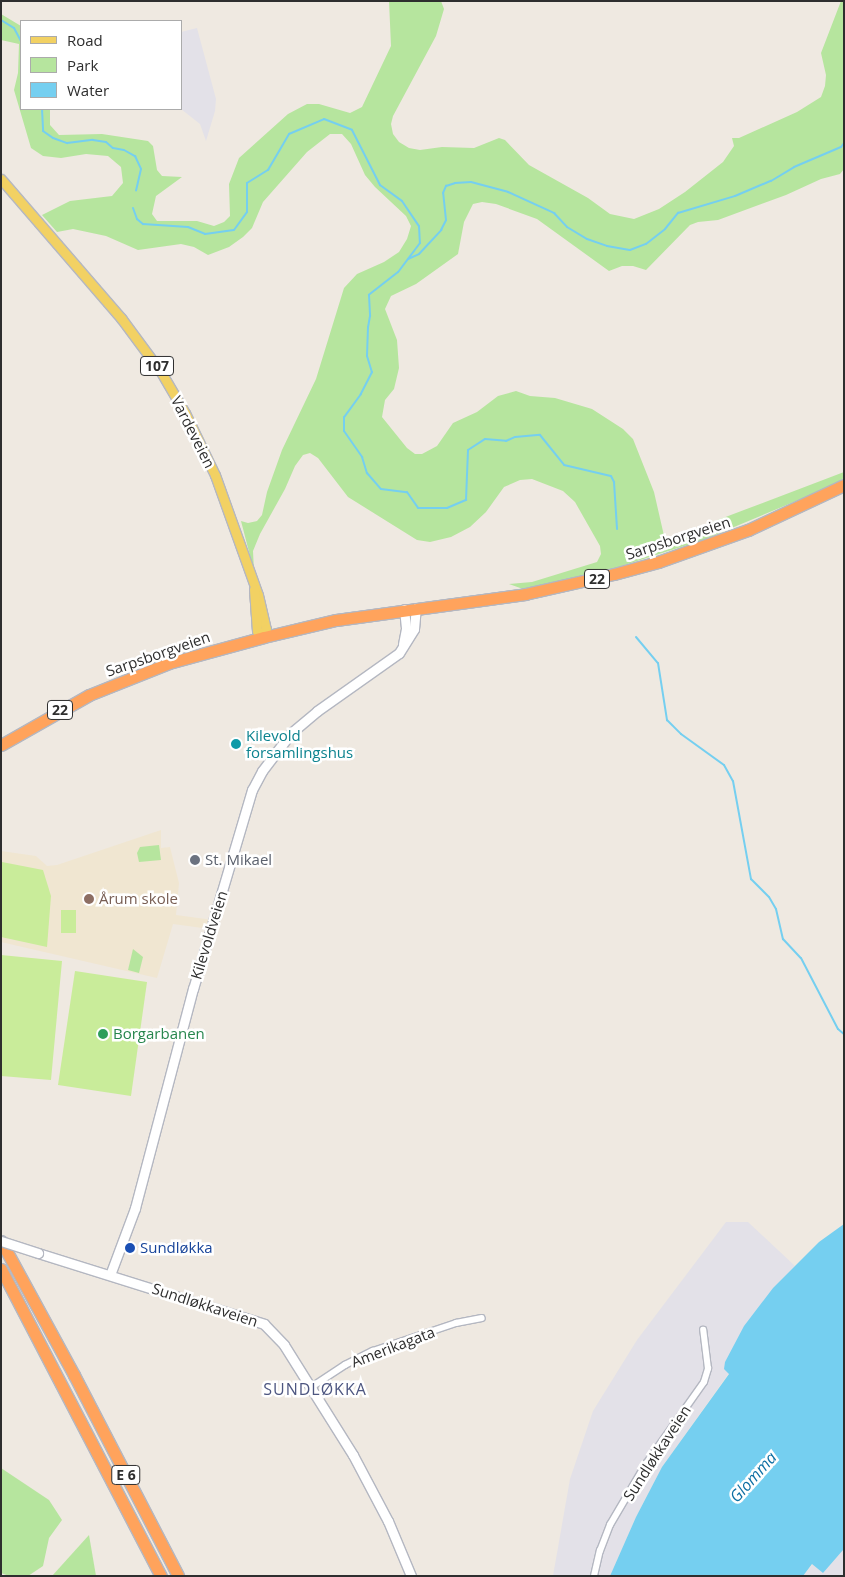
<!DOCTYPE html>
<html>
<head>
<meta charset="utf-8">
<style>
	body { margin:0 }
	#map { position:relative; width:845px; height:1577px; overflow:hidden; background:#efe9e1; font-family:"Open Sans",sans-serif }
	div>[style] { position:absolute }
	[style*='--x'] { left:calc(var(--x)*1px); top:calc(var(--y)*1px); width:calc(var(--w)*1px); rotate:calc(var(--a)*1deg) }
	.industrial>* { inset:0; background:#e3e1e8 }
	.education>* { inset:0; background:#f0e6d1 }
	.green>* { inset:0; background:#b6e59e }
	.pitch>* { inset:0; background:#c9ec9a }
	.water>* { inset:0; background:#75cff0 }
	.stream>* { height:2px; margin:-1px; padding:0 1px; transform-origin:1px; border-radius:1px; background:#75cff0 }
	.roads { filter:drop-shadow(1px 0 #b4b7c1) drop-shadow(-1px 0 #b4b7c1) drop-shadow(0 1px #b4b7c1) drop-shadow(0 -1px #b4b7c1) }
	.street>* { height:5.5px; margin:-2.75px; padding:0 2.75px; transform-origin:2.75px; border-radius:2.75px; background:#fff }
	.secondary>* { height:9px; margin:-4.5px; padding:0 4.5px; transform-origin:4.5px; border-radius:4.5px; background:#fff }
	.primary>* { height:9px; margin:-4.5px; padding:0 4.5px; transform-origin:4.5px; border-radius:4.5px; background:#f2d163 }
	.highway>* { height:11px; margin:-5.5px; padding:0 5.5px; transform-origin:5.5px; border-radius:5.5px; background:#ffa35c }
	.bridges { filter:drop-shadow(1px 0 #b4b7c1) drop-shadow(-1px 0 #b4b7c1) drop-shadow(0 1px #b4b7c1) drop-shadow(0 -1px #b4b7c1) }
	.secondary-bridge>* { height:9px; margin:-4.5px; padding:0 4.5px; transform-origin:4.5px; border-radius:4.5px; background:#fff }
	.dots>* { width:14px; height:14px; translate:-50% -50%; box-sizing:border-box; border:2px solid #fff; border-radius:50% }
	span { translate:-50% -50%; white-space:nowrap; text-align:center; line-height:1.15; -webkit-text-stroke:5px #fff; paint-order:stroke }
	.shield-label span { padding:1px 4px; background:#fff; border:1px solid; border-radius:4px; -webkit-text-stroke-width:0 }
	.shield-label { font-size:14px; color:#2e2e2e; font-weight:700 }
	.street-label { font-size:15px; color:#2e2e2e }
	.culture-label { font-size:15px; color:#0d838f }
	.left { translate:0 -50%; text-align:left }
	.worship-label { font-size:15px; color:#5b616d }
	.education-label { font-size:15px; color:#785e54 }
	.leisure-label { font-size:15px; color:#27864d }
	.transit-label { font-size:15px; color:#164399 }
	.neighbourhood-label { font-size:16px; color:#4d5680; letter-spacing:1px }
	.water-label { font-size:16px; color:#0d6fa3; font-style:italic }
	.frame { position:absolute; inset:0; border:2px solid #2e2e2e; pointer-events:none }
	.legend { position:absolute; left:20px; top:20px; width:162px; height:90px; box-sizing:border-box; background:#fff; border:1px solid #ababab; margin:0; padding:6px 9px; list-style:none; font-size:15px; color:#2e2e2e }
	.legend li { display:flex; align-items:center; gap:10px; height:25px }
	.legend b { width:25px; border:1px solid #ababab }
</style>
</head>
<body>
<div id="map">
	<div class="industrial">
		<div style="clip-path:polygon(197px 28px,216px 99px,215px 111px,206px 141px,200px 124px,181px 109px,181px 32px)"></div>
		<div style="clip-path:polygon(726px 1222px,748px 1222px,795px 1266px,773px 1288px,725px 1362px,729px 1373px,662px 1467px,636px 1517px,610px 1576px,553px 1576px,570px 1479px,593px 1411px,637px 1340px)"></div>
		<div style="clip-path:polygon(844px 1542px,844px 1576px,803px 1576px,813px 1564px,823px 1573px)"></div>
	</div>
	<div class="education">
		<div style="clip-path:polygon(161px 830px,161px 848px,170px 847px,179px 883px,176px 915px,213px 920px,210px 929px,173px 924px,157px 978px,1px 942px,1px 851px,36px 856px,47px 866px,57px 865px)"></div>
	</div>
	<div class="green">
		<div style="clip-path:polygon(389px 1px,441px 1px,444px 9px,436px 36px,393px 116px,391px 124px,393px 134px,399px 142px,409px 148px,420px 150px,442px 147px,474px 148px,499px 138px,505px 140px,529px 165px,588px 198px,610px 214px,634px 219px,659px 209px,685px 192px,723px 162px,734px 146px,732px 138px,739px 138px,797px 112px,821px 97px,825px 86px,826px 75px,821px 53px,841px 1px,844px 1px,844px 169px,840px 174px,821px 179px,786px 195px,718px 220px,698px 222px,690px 225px,646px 270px,633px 266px,622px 266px,609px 271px,537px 219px,496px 204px,482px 202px,473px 204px,464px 222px,458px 254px,416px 284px,391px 296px,385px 309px,397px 340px,399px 368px,394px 389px,385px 400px,382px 417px,407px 448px,415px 454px,422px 454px,437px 446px,453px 423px,477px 412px,498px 396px,516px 391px,530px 396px,555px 398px,592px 409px,623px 429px,633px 439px,654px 492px,665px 540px,844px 472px,844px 478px,832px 486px,703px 540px,612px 569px,523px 589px,509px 584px,532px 582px,597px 562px,601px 554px,600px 546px,575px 502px,563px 491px,532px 479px,520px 480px,504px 487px,486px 512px,470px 527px,451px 537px,430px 542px,417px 540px,348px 497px,318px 458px,310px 453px,303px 455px,295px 466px,285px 489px,260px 534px,253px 551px,254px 571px,241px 521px,248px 523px,257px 521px,262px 515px,267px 492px,282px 450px,316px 379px,344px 288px,357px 274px,384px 262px,399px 252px,407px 239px,411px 226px,406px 216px,375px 187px,365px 175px,351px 144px,342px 134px,330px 134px,307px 152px,263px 202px,252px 228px,243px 237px,229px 247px,208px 255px,194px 247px,181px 244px,138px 250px,106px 236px,73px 229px,57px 232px,42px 215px,70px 201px,112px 196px,123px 183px,121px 167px,108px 156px,86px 154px,61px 158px,43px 156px,31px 148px,14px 90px,18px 73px,19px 44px,1px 40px,1px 14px,21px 26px,21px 109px,50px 109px,50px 125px,59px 135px,102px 134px,148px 141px,153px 146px,157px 170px,162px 176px,182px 177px,156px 196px,152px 214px,157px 221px,197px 221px,214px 226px,224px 222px,230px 216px,229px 184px,239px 158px,288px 114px,307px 104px,319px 104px,350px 113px,362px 107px,391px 46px)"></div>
		<div style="clip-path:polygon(159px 845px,161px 860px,139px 862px,137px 853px,140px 847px)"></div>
		<div style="clip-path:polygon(133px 949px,143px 957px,139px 973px,128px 970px)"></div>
		<div style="clip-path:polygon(1px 1468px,49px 1500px,62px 1520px,49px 1538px,43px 1566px,28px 1576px,9px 1576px,1px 1573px)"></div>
		<div style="clip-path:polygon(89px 1535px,96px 1576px,52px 1576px)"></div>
	</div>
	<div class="pitch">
		<div style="clip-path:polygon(2px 862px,43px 870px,51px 896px,47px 947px,1px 937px)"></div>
		<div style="clip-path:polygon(61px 910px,76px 910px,76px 933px,61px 933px)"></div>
		<div style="clip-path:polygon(1px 955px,62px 961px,51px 1080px,1px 1076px)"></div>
		<div style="clip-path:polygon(75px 971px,147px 982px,131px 1096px,58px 1085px)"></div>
	</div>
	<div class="water">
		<div style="clip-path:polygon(844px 1224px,843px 1550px,823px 1573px,812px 1564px,803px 1576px,610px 1576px,636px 1517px,662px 1467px,729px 1374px,724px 1369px,725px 1362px,744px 1326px,773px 1288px,819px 1242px)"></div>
	</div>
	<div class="stream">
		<div style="--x:1;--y:20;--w:15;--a:32"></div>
		<div style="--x:14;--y:28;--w:15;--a:62"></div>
		<div style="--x:42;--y:109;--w:22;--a:87"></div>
		<div style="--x:43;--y:131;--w:12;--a:35"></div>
		<div style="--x:53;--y:138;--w:15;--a:20"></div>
		<div style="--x:67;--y:143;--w:26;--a:-7"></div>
		<div style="--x:93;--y:140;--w:13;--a:9"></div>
		<div style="--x:106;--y:142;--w:9;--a:41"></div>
		<div style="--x:113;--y:148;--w:11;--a:10"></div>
		<div style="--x:124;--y:150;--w:13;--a:29"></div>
		<div style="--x:135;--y:156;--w:14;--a:65"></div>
		<div style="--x:141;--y:169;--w:22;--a:103"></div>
		<div style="--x:133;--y:208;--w:12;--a:70"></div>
		<div style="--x:137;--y:219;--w:8;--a:40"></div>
		<div style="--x:143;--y:224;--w:45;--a:3.8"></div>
		<div style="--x:188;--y:227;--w:18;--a:22"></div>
		<div style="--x:205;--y:234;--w:29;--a:-8"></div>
		<div style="--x:234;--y:230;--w:22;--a:-54"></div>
		<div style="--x:247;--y:212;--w:29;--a:-90"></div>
		<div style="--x:247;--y:183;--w:25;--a:-32"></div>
		<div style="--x:268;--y:170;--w:42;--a:-59.7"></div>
		<div style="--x:289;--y:134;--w:38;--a:-23"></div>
		<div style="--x:324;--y:119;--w:30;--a:21"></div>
		<div style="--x:352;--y:130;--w:62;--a:63"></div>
		<div style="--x:380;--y:185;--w:27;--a:36"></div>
		<div style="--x:402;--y:201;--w:30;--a:56"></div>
		<div style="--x:419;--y:226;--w:17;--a:87"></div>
		<div style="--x:420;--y:243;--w:36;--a:127"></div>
		<div style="--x:398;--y:272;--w:37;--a:142"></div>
		<div style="--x:369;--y:295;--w:21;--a:87"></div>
		<div style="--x:370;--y:316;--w:11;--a:100"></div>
		<div style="--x:368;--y:327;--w:29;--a:92"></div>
		<div style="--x:367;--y:356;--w:17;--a:73"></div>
		<div style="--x:372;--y:372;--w:25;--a:117"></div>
		<div style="--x:361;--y:394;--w:29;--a:126"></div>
		<div style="--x:344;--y:417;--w:14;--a:90"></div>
		<div style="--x:344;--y:431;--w:32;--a:55"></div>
		<div style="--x:362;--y:457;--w:17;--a:73"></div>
		<div style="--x:367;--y:473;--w:21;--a:49"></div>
		<div style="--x:381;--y:489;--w:26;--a:7"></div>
		<div style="--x:407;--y:492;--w:19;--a:55"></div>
		<div style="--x:418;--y:508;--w:29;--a:0"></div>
		<div style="--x:447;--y:508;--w:21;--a:-23"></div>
		<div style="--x:466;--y:500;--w:50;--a:-87.7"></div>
		<div style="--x:468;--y:450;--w:20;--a:-33"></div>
		<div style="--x:485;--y:439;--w:21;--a:5"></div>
		<div style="--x:506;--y:441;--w:10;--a:-24"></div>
		<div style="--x:515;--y:437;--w:25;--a:-5"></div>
		<div style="--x:540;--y:435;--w:38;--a:51"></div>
		<div style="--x:564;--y:465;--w:48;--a:13.2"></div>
		<div style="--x:611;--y:476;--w:7;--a:63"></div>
		<div style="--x:614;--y:482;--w:47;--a:86.3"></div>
		<div style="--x:408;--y:259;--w:12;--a:-24"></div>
		<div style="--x:419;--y:254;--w:33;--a:-47"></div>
		<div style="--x:441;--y:230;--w:11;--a:-63"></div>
		<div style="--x:446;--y:220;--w:27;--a:-96"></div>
		<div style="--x:443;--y:193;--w:8;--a:-67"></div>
		<div style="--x:446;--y:186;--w:9;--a:-18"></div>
		<div style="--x:455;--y:183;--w:16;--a:-4"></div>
		<div style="--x:471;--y:182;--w:38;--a:15"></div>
		<div style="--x:508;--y:192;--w:51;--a:24.5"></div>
		<div style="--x:554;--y:213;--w:19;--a:47"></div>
		<div style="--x:567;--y:227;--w:23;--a:31"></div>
		<div style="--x:587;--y:239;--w:21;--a:19"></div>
		<div style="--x:607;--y:246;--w:23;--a:10"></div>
		<div style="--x:630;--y:250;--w:17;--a:-21"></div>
		<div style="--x:646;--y:244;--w:24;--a:-38"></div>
		<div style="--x:665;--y:229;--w:21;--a:-51"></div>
		<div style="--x:678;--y:213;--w:59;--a:-16.6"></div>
		<div style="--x:735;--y:196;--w:39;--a:-23"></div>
		<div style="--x:771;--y:181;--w:27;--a:-31"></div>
		<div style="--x:794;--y:167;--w:51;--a:-23.1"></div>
		<div style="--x:841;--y:147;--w:5;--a:-53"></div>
		<div style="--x:636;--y:637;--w:34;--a:50"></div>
		<div style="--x:658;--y:663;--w:58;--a:81"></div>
		<div style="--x:667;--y:720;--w:20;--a:45"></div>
		<div style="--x:681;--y:734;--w:53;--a:35.8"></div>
		<div style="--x:724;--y:765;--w:18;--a:61"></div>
		<div style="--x:733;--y:781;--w:100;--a:79.6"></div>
		<div style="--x:751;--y:879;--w:25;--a:45"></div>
		<div style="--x:769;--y:897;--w:14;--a:60"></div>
		<div style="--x:776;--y:909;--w:31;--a:77"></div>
		<div style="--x:783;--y:939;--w:26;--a:47"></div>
		<div style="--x:801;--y:958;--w:80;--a:62.5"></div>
		<div style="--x:838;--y:1029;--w:8;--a:40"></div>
	</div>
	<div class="roads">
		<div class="street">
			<div style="--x:310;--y:1388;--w:42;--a:-33.3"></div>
			<div style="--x:345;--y:1365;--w:31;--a:-27"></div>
			<div style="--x:373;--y:1351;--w:88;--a:-18.6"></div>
			<div style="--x:456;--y:1323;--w:26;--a:-11"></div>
			<div style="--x:594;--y:1576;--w:26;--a:-77"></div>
			<div style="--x:600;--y:1551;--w:28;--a:-69"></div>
			<div style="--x:610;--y:1525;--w:71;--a:-59.5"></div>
			<div style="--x:646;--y:1464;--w:100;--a:-54.7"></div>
			<div style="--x:704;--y:1382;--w:14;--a:-73"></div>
			<div style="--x:708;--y:1369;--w:39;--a:-97"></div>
		</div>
		<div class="secondary">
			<div style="--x:403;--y:644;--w:16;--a:-79"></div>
			<div style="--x:406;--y:628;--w:19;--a:-96"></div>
			<div style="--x:38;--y:1253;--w:237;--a:17.4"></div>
			<div style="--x:264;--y:1324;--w:29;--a:46"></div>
			<div style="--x:284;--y:1345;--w:130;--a:57.9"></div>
			<div style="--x:353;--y:1455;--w:75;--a:62.1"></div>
			<div style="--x:388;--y:1521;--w:60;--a:67.3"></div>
			<div style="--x:110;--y:1275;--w:72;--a:-69.5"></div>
			<div style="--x:135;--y:1208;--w:227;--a:-75.2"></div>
			<div style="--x:193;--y:989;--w:208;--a:-73.5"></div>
			<div style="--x:252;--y:790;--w:21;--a:-62"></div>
			<div style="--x:262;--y:771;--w:48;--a:-52.7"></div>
			<div style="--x:291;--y:733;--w:34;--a:-40"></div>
			<div style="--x:317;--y:711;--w:100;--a:-35.3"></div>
			<div style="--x:399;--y:653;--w:28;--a:-58"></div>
			<div style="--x:414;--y:629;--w:21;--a:-85"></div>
		</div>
		<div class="primary">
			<div style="--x:1;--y:179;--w:184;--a:49.2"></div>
			<div style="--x:121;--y:318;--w:67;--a:53.5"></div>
			<div style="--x:161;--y:372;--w:48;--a:59.7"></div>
			<div style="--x:185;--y:413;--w:69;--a:64.2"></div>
			<div style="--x:215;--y:475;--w:127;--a:70.3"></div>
			<div style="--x:258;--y:595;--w:35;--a:77"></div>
			<div style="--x:266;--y:629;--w:8;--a:104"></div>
			<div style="--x:264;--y:637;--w:9;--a:-139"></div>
			<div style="--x:257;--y:631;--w:42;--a:-94.1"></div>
		</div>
		<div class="highway">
			<div style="--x:1;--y:745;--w:101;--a:-29.6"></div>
			<div style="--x:89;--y:695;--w:86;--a:-21.8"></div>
			<div style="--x:169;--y:663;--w:98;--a:-15.3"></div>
			<div style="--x:264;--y:637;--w:74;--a:-13.3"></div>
			<div style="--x:336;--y:620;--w:191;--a:-7.8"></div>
			<div style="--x:525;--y:594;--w:91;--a:-12.7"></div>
			<div style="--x:614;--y:574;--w:46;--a:-15.3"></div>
			<div style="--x:658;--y:562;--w:96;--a:-19.6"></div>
			<div style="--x:748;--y:530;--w:106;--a:-25.1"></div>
			<div style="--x:1;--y:1241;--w:153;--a:61.4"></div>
			<div style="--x:74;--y:1375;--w:226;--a:62.6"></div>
			<div style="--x:1;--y:1269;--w:346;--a:62.5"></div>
		</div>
	</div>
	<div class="bridges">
		<div class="secondary-bridge">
			<div style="--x:1;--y:1241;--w:39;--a:18"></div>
		</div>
	</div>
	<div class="dots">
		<div style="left:236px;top:744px;background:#0f9aa8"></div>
		<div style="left:195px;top:860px;background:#6b7280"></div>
		<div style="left:89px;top:899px;background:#8d6e63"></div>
		<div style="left:103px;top:1034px;background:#2e9e5b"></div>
		<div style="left:130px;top:1248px;background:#1a4fb4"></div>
	</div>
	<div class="shield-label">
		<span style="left:157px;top:366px">107</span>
		<span style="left:597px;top:579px">22</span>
		<span style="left:60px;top:710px">22</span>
		<span style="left:126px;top:1475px">E 6</span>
	</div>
	<div class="street-label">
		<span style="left:193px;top:432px;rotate:63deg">Vardeveien</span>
		<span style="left:678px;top:538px;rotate:-18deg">Sarpsborgveien</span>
		<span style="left:158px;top:654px;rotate:-19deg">Sarpsborgveien</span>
		<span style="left:209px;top:935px;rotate:-73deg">Kilevoldveien</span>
		<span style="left:205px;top:1305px;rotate:18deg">Sundløkkaveien</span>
		<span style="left:393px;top:1347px;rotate:-21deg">Amerikagata</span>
		<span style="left:657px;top:1453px;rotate:-57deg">Sundløkkaveien</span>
	</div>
	<div class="culture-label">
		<span class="left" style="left:246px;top:744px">Kilevold<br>forsamlingshus</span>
	</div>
	<div class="worship-label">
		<span class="left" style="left:205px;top:860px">St. Mikael</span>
	</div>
	<div class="education-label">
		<span class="left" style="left:99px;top:899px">Årum skole</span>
	</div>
	<div class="leisure-label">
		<span class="left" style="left:113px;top:1034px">Borgarbanen</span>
	</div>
	<div class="transit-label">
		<span class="left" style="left:140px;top:1248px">Sundløkka</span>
	</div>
	<div class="neighbourhood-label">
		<span style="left:315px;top:1389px">SUNDLØKKA</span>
	</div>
	<div class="water-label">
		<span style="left:753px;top:1477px;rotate:-48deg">Glomma</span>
	</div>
	<div class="frame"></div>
	<ul class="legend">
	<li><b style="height:6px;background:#f2d163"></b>Road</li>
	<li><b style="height:14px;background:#b6e59e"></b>Park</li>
	<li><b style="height:14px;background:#75cff0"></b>Water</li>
	</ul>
</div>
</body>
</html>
